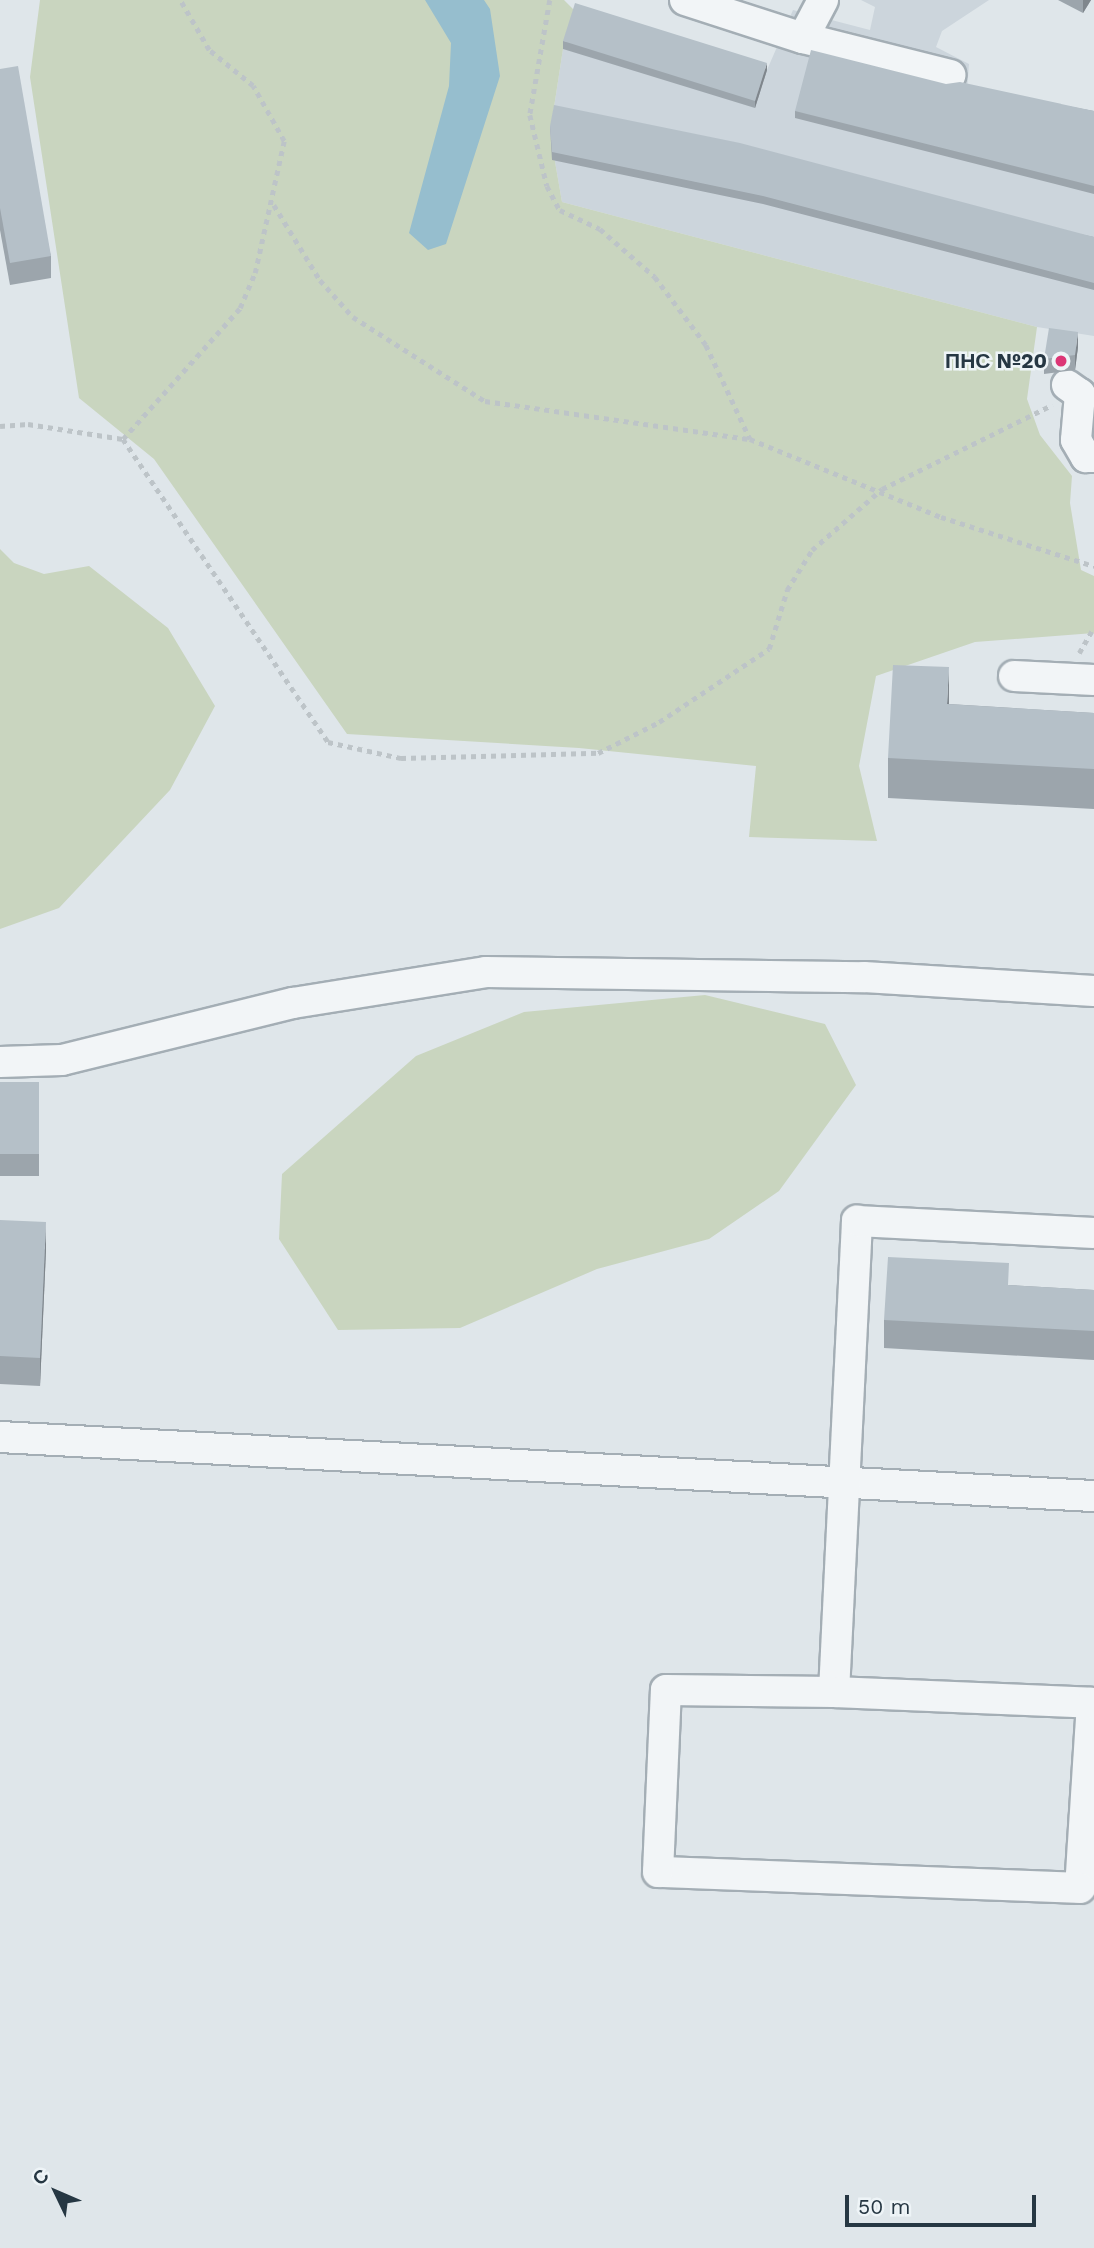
<!DOCTYPE html>
<html>
<head>
<meta charset="utf-8">
<style>
	body { margin:0 }
	#map { position:relative; width:1094px; height:2248px; overflow:hidden; background:#dfe6ea; font-family:"Work Sans",sans-serif }
	div>[style] { position:absolute }
	[style*='--x'] { left:calc(var(--x)*1px); top:calc(var(--y)*1px); width:calc(var(--w)*1px); rotate:calc(var(--a)*1deg) }
	.built>* { inset:0; background:#ccd5dc }
	.green>* { inset:0; background:#c9d5bf }
	.water>* { inset:0; background:#96bece }
	.path>* { height:4.5px; margin-top:-2.25px; transform-origin:0; background:repeating-linear-gradient(90deg,#bdc4c8 0 5px,transparent 0 10px) }
	.roads { filter:drop-shadow(2px 0 #a4aeb5) drop-shadow(-2px 0 #a4aeb5) drop-shadow(0 2px #a4aeb5) drop-shadow(0 -2px #a4aeb5) }
	.minor>* { height:30px; margin:-15px; padding:0 15px; transform-origin:15px; border-radius:15px; background:#f2f5f7 }
	.wall>* { inset:0; background:#9ca5ac }
	.shaded-wall>* { inset:0; background:#7f868c }
	.building>* { inset:0; background:#b5c0c8 }
	.dots>* { width:19px; height:19px; translate:-50% -50%; box-sizing:border-box; border:4px solid #eef4f7; border-radius:50% }
	span { translate:-50% -50%; white-space:nowrap; text-align:center; line-height:1.15; -webkit-text-stroke:5px #eef4f7; paint-order:stroke }
	.poi-label { font-size:21px; color:#263743; font-weight:700 }
	.right { translate:-100% -50%; text-align:right }
	.north { position:absolute; left:21px; top:2157px; width:70px; height:70px; -webkit-text-stroke:5px #eef4f7; paint-order:stroke; rotate:314deg; font-size:19px; font-weight:700; line-height:28px; text-align:center; color:#263743 }
	.north::after { content:''; display:block; margin:auto; width:24px; height:32px; background:#263743; clip-path:polygon(50% 0,100% 100%,50% 72%,0 100%) }
	.scale { position:absolute; left:845px; top:2195px; width:191px; height:32px; box-sizing:border-box; border:4px solid #263743; border-top:0; padding-left:9px; font-size:21px; line-height:24px; white-space:nowrap; color:#263743; -webkit-text-stroke:5px #eef4f7; paint-order:stroke }
</style>
</head>
<body>
<div id="map">
	<div class="built">
		<div style="clip-path:polygon(861px 0,989px 0,942px 31px,936px 47px,969px 64px,967px 91px,1094px 119px,1094px 336px,1037px 327px,562px 202px,550px 133px,563px 49px,767px 70px,793px 10px,870px 30px,875px 7px)"></div>
	</div>
	<div class="green">
		<div style="clip-path:polygon(40px 0,564px 0,575px 11px,563px 49px,550px 133px,562px 202px,1037px 327px,1027px 399px,1040px 435px,1072px 476px,1070px 503px,1081px 570px,1094px 576px,1094px 633px,975px 642px,876px 676px,859px 766px,877px 841px,749px 837px,756px 766px,579px 748px,347px 734px,154px 459px,79px 398px,30px 77px)"></div>
		<div style="clip-path:polygon(0 549px,14px 563px,44px 574px,89px 566px,168px 628px,215px 706px,170px 790px,59px 908px,0 929px)"></div>
		<div style="clip-path:polygon(705px 995px,825px 1024px,856px 1085px,779px 1191px,709px 1239px,597px 1269px,460px 1328px,338px 1330px,279px 1239px,282px 1174px,416px 1056px,524px 1012px)"></div>
	</div>
	<div class="water">
		<div style="clip-path:polygon(425px 0,484px 0,490px 9px,500px 76px,446px 244px,428px 250px,409px 233px,449px 86px,451px 43px)"></div>
	</div>
	<div class="path">
		<div style="--x:550;--y:0;--w:117;--a:99.9"></div>
		<div style="--x:530;--y:115;--w:73;--a:76.5"></div>
		<div style="--x:547;--y:186;--w:27;--a:62"></div>
		<div style="--x:560;--y:210;--w:44;--a:25.4"></div>
		<div style="--x:600;--y:229;--w:73;--a:41.1"></div>
		<div style="--x:655;--y:277;--w:85;--a:53.1"></div>
		<div style="--x:706;--y:345;--w:104;--a:64.9"></div>
		<div style="--x:274;--y:205;--w:88;--a:58.5"></div>
		<div style="--x:320;--y:280;--w:50;--a:48.3"></div>
		<div style="--x:353;--y:317;--w:156;--a:32.5"></div>
		<div style="--x:485;--y:401;--w:268;--a:8.2"></div>
		<div style="--x:750;--y:439;--w:206;--a:22.2"></div>
		<div style="--x:941;--y:517;--w:161;--a:17.8"></div>
		<div style="--x:0;--y:426;--w:28;--a:-4"></div>
		<div style="--x:28;--y:424;--w:96;--a:9"></div>
		<div style="--x:123;--y:439;--w:366;--a:55.9"></div>
		<div style="--x:328;--y:742;--w:75;--a:12.4"></div>
		<div style="--x:401;--y:758;--w:197;--a:-1.5"></div>
		<div style="--x:598;--y:753;--w:68;--a:-26.9"></div>
		<div style="--x:659;--y:722;--w:132;--a:-33.6"></div>
		<div style="--x:769;--y:649;--w:62;--a:-73"></div>
		<div style="--x:787;--y:590;--w:47;--a:-58"></div>
		<div style="--x:812;--y:550;--w:93;--a:-41.1"></div>
		<div style="--x:882;--y:489;--w:190;--a:-26.3"></div>
		<div style="--x:123;--y:439;--w:176;--a:-48.2"></div>
		<div style="--x:240;--y:308;--w:38;--a:-67"></div>
		<div style="--x:255;--y:273;--w:135;--a:-77.6"></div>
		<div style="--x:284;--y:141;--w:63;--a:-119.4"></div>
		<div style="--x:253;--y:86;--w:57;--a:-140.7"></div>
		<div style="--x:209;--y:50;--w:58;--a:-120.1"></div>
		<div style="--x:1079;--y:653;--w:30;--a:-60"></div>
	</div>
	<div class="roads">
		<div class="minor">
			<div style="--x:685;--y:0;--w:124;--a:17.9"></div>
			<div style="--x:803;--y:38;--w:152;--a:14.1"></div>
			<div style="--x:803;--y:38;--w:43;--a:-62.2"></div>
			<div style="--x:1067;--y:385;--w:16;--a:35"></div>
			<div style="--x:1080;--y:394;--w:46;--a:95"></div>
			<div style="--x:1076;--y:440;--w:20;--a:60"></div>
			<div style="--x:1086;--y:457;--w:8;--a:0"></div>
			<div style="--x:1014;--y:676;--w:80;--a:2.9"></div>
			<div style="--x:0;--y:1062;--w:62;--a:-1.8"></div>
			<div style="--x:62;--y:1060;--w:238;--a:-13.9"></div>
			<div style="--x:293;--y:1003;--w:195;--a:-9.1"></div>
			<div style="--x:486;--y:972;--w:378;--a:0.8"></div>
			<div style="--x:864;--y:977;--w:230;--a:3.5"></div>
			<div style="--x:0;--y:1437;--w:1096;--a:3.09"></div>
			<div style="--x:834;--y:1692;--w:472;--a:-87.2"></div>
			<div style="--x:857;--y:1221;--w:237;--a:2.9"></div>
			<div style="--x:1092;--y:1703;--w:185;--a:93.7"></div>
			<div style="--x:1080;--y:1888;--w:422;--a:-177.8"></div>
			<div style="--x:658;--y:1872;--w:182;--a:-87.5"></div>
			<div style="--x:666;--y:1690;--w:168;--a:0.7"></div>
			<div style="--x:834;--y:1692;--w:258;--a:2.4"></div>
			<div style="--x:1092;--y:1703;--w:2;--a:0"></div>
		</div>
	</div>
	<div class="wall">
		<div style="clip-path:polygon(1058px 0,1091px 0,1083px 13px)"></div>
		<div style="clip-path:polygon(563px 41px,767px 70px,755px 108px,563px 49px)"></div>
		<div style="clip-path:polygon(0 69px,51px 256px,51px 278px,10px 285px,0 230px)"></div>
		<div style="clip-path:polygon(946px 84px,1094px 111px,1094px 194px,795px 118px,795px 111px)"></div>
		<div style="clip-path:polygon(550px 126px,1094px 237px,1094px 290px,763px 204px,552px 160px)"></div>
		<div style="clip-path:polygon(1078px 347px,1075px 370px,1044px 374px,1044px 359px)"></div>
		<div style="clip-path:polygon(949px 704px,1094px 713px,1094px 809px,888px 798px,888px 758px)"></div>
		<div style="clip-path:polygon(0 1082px,39px 1082px,39px 1176px,0 1176px)"></div>
		<div style="clip-path:polygon(0 1220px,46px 1250px,40px 1386px,0 1384px)"></div>
		<div style="clip-path:polygon(1009px 1285px,1094px 1290px,1094px 1360px,884px 1348px,884px 1320px)"></div>
	</div>
	<div class="shaded-wall">
		<div style="clip-path:polygon(1083px 0,1091px 0,1083px 13px)"></div>
		<div style="clip-path:polygon(767px 63px,767px 70px,755px 108px,755px 101px)"></div>
		<div style="clip-path:polygon(1078px 332px,1078px 347px,1075px 370px,1075px 355px)"></div>
		<div style="clip-path:polygon(949px 667px,949px 707px,947px 704px)"></div>
		<div style="clip-path:polygon(46px 1222px,46px 1250px,40px 1386px,40px 1358px)"></div>
	</div>
	<div class="building">
		<div style="clip-path:polygon(575px 3px,767px 63px,755px 101px,563px 41px)"></div>
		<div style="clip-path:polygon(811px 50px,946px 84px,960px 82px,1094px 111px,1094px 186px,795px 111px)"></div>
		<div style="clip-path:polygon(18px 66px,51px 256px,10px 263px,0 208px,0 69px)"></div>
		<div style="clip-path:polygon(554px 105px,740px 143px,1094px 237px,1094px 283px,763px 196px,552px 152px,550px 126px)"></div>
		<div style="clip-path:polygon(1049px 328px,1078px 332px,1075px 355px,1044px 359px)"></div>
		<div style="clip-path:polygon(893px 665px,949px 667px,947px 704px,1094px 713px,1094px 769px,888px 758px)"></div>
		<div style="clip-path:polygon(0 1082px,39px 1082px,39px 1154px,0 1154px)"></div>
		<div style="clip-path:polygon(0 1220px,46px 1222px,40px 1358px,0 1356px)"></div>
		<div style="clip-path:polygon(888px 1257px,1009px 1263px,1008px 1285px,1094px 1290px,1094px 1331px,884px 1320px)"></div>
	</div>
	<div class="dots">
		<div style="left:1061px;top:361px;background:#dc3676"></div>
	</div>
	<div class="poi-label">
		<span class="right" style="left:1047px;top:361px">ПНС №20</span>
	</div>
	<div class="north">С</div>
	<div class="scale">50 m</div>
</div>
</body>
</html>
